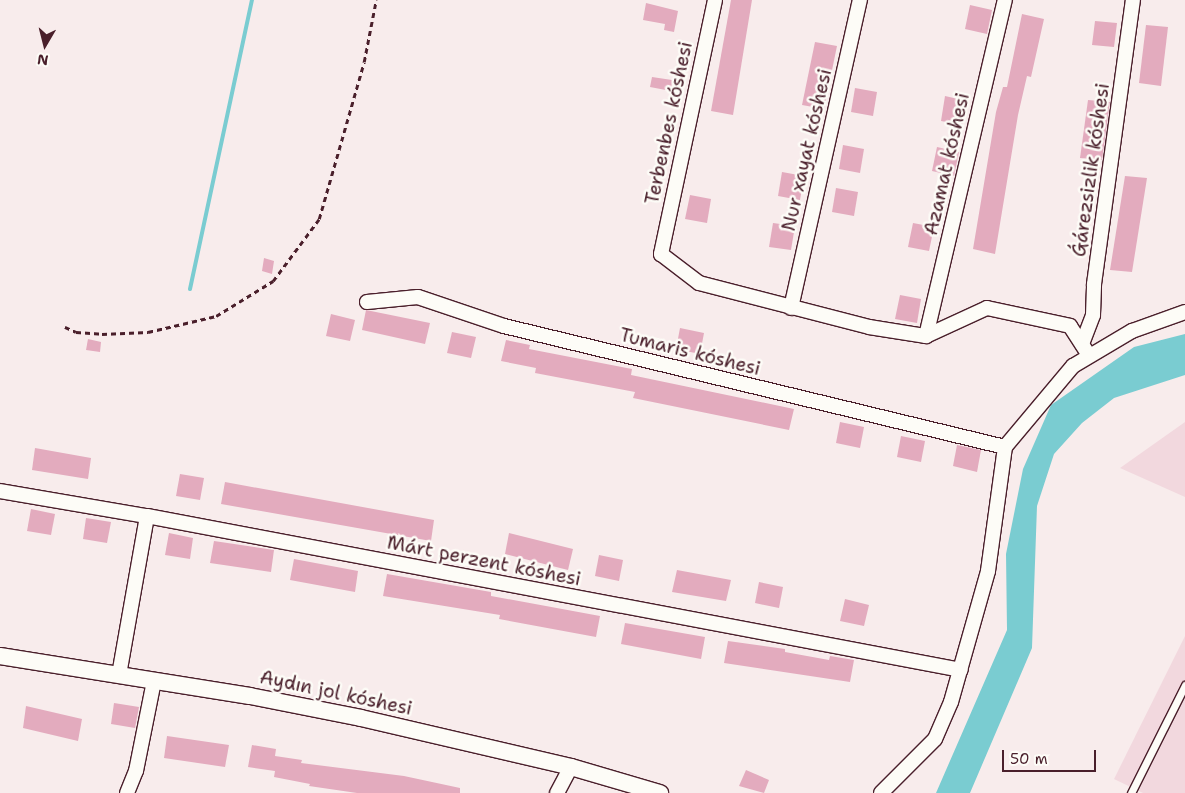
<!DOCTYPE html>
<html>
<head>
<meta charset="utf-8">
<style>
	body { margin:0 }
	#map { position:relative; width:1185px; height:793px; overflow:hidden; background:#f8ecec; font-family:"Shantell Sans",sans-serif }
	div>[style] { position:absolute }
	[style*='--x'] { left:calc(var(--x)*1px); top:calc(var(--y)*1px); width:calc(var(--w)*1px); rotate:calc(var(--a)*1deg) }
	.built>* { inset:0; background:#f2d8de }
	.water>* { inset:0; background:#7accd1 }
	.stream>* { height:4px; margin:-2px; padding:0 2px; transform-origin:2px; border-radius:2px; background:#7accd1 }
	.building>* { inset:0; background:#e3abbe }
	.path>* { height:2.5px; margin-top:-1.25px; transform-origin:0; background:repeating-linear-gradient(90deg,#4a1f2b 0 5px,transparent 0 9px) }
	.roads { filter:drop-shadow(1px 0 #4a1f2b) drop-shadow(-1px 0 #4a1f2b) drop-shadow(0 1px #4a1f2b) drop-shadow(0 -1px #4a1f2b) }
	.service>* { height:7px; margin:-3.5px; padding:0 3.5px; transform-origin:3.5px; border-radius:3.5px; background:#fdfcf7 }
	.minor>* { height:14px; margin:-7px; padding:0 7px; transform-origin:7px; border-radius:7px; background:#fdfcf7 }
	.tertiary>* { height:16px; margin:-8px; padding:0 8px; transform-origin:8px; border-radius:8px; background:#fdfcf7 }
	span { translate:-50% -50%; white-space:nowrap; text-align:center; line-height:1.15; -webkit-text-stroke:5px #fdfcf7; paint-order:stroke }
	.street-label { font-size:19px; color:#4a1f2b }
	.north { position:absolute; left:20px; top:20px; width:50px; height:50px; -webkit-text-stroke:4px #fdfcf7; paint-order:stroke; rotate:188deg; font-size:14px; font-weight:700; line-height:20px; text-align:center; color:#4a1f2b }
	.north::after { content:''; display:block; margin:auto; width:18px; height:22px; background:#4a1f2b; clip-path:polygon(50% 0,100% 100%,50% 72%,0 100%) }
	.scale { position:absolute; left:1002px; top:750px; width:94px; height:22px; box-sizing:border-box; border:2px solid #4a1f2b; border-top:0; padding-left:6px; font-size:15px; line-height:18px; white-space:nowrap; color:#4a1f2b; -webkit-text-stroke:4px #fdfcf7; paint-order:stroke }
</style>
</head>
<body>
<div id="map">
	<div class="built">
		<div style="clip-path:polygon(1185px 422px,1185px 497px,1120px 468px)"></div>
		<div style="clip-path:polygon(1185px 636px,1185px 793px,1143px 793px,1114px 779px)"></div>
	</div>
	<div class="water">
		<div style="clip-path:polygon(1185px 334px,1185px 375px,1114px 398px,1082px 423px,1054px 454px,1037px 506px,1032px 648px,970px 793px,936px 793px,1007px 630px,1006px 554px,1023px 469px,1051px 405px,1134px 347px)"></div>
	</div>
	<div class="stream">
		<div style="--x:190;--y:289;--w:296;--a:-77.9"></div>
	</div>
	<div class="building">
		<div style="clip-path:polygon(731px 0,752px 0,733px 115px,711px 111px)"></div>
		<div style="clip-path:polygon(646px 3px,678px 11px,674px 32px,664px 30px,665px 24px,643px 20px)"></div>
		<div style="clip-path:polygon(970px 5px,992px 10px,987px 34px,965px 29px)"></div>
		<div style="clip-path:polygon(1022px 14px,1044px 19px,1031px 77px,1027px 76px,1018px 115px,995px 254px,973px 249px,996px 112px,1003px 87px,1007px 87px)"></div>
		<div style="clip-path:polygon(1095px 21px,1117px 23px,1114px 47px,1092px 45px)"></div>
		<div style="clip-path:polygon(1146px 25px,1168px 27px,1161px 86px,1139px 83px)"></div>
		<div style="clip-path:polygon(815px 42px,837px 46px,824px 109px,802px 105px)"></div>
		<div style="clip-path:polygon(652px 77px,672px 80px,671px 91px,650px 87px)"></div>
		<div style="clip-path:polygon(855px 88px,877px 92px,873px 116px,851px 112px)"></div>
		<div style="clip-path:polygon(945px 96px,967px 101px,962px 125px,941px 121px)"></div>
		<div style="clip-path:polygon(1088px 100px,1110px 102px,1102px 160px,1080px 158px)"></div>
		<div style="clip-path:polygon(843px 145px,864px 149px,860px 173px,839px 169px)"></div>
		<div style="clip-path:polygon(937px 147px,959px 152px,954px 176px,932px 171px)"></div>
		<div style="clip-path:polygon(782px 172px,804px 176px,800px 200px,778px 196px)"></div>
		<div style="clip-path:polygon(1125px 176px,1147px 178px,1132px 272px,1110px 270px)"></div>
		<div style="clip-path:polygon(836px 188px,858px 192px,854px 216px,832px 212px)"></div>
		<div style="clip-path:polygon(690px 195px,711px 199px,707px 223px,685px 219px)"></div>
		<div style="clip-path:polygon(773px 223px,795px 226px,791px 250px,769px 247px)"></div>
		<div style="clip-path:polygon(913px 223px,934px 227px,929px 251px,908px 247px)"></div>
		<div style="clip-path:polygon(264px 258px,274px 261px,272px 274px,262px 271px)"></div>
		<div style="clip-path:polygon(900px 295px,921px 299px,917px 323px,895px 319px)"></div>
		<div style="clip-path:polygon(366px 310px,430px 323px,425px 344px,362px 330px)"></div>
		<div style="clip-path:polygon(331px 314px,355px 320px,350px 341px,326px 336px)"></div>
		<div style="clip-path:polygon(680px 328px,704px 333px,700px 354px,676px 349px)"></div>
		<div style="clip-path:polygon(452px 332px,476px 337px,471px 358px,447px 353px)"></div>
		<div style="clip-path:polygon(88px 339px,101px 342px,100px 352px,86px 350px)"></div>
		<div style="clip-path:polygon(506px 340px,530px 345px,529px 349px,632px 369px,631px 375px,794px 409px,789px 430px,633px 398px,635px 392px,535px 373px,536px 368px,501px 361px)"></div>
		<div style="clip-path:polygon(840px 422px,864px 427px,860px 448px,836px 443px)"></div>
		<div style="clip-path:polygon(901px 436px,925px 441px,921px 462px,897px 457px)"></div>
		<div style="clip-path:polygon(957px 445px,981px 450px,977px 472px,953px 466px)"></div>
		<div style="clip-path:polygon(35px 448px,91px 458px,88px 479px,32px 470px)"></div>
		<div style="clip-path:polygon(180px 474px,204px 478px,200px 500px,176px 496px)"></div>
		<div style="clip-path:polygon(225px 482px,434px 520px,431px 541px,221px 504px)"></div>
		<div style="clip-path:polygon(31px 509px,55px 514px,51px 535px,27px 531px)"></div>
		<div style="clip-path:polygon(86px 518px,111px 522px,107px 543px,83px 539px)"></div>
		<div style="clip-path:polygon(169px 533px,193px 538px,190px 559px,165px 555px)"></div>
		<div style="clip-path:polygon(509px 533px,573px 549px,568px 570px,505px 554px)"></div>
		<div style="clip-path:polygon(214px 541px,274px 550px,271px 572px,210px 563px)"></div>
		<div style="clip-path:polygon(599px 555px,623px 560px,619px 581px,595px 576px)"></div>
		<div style="clip-path:polygon(294px 559px,358px 571px,355px 592px,290px 580px)"></div>
		<div style="clip-path:polygon(677px 570px,731px 580px,726px 601px,672px 592px)"></div>
		<div style="clip-path:polygon(387px 574px,491px 592px,491px 596px,600px 616px,596px 637px,499px 619px,500px 615px,383px 596px)"></div>
		<div style="clip-path:polygon(759px 582px,783px 587px,779px 608px,755px 603px)"></div>
		<div style="clip-path:polygon(845px 599px,869px 605px,864px 626px,840px 621px)"></div>
		<div style="clip-path:polygon(625px 623px,705px 637px,701px 659px,621px 644px)"></div>
		<div style="clip-path:polygon(728px 641px,785px 649px,785px 652px,829px 660px,830px 656px,854px 660px,850px 682px,724px 663px)"></div>
		<div style="clip-path:polygon(114px 703px,139px 707px,135px 728px,111px 724px)"></div>
		<div style="clip-path:polygon(26px 706px,82px 719px,78px 741px,23px 728px)"></div>
		<div style="clip-path:polygon(167px 736px,229px 745px,225px 767px,164px 758px)"></div>
		<div style="clip-path:polygon(252px 745px,276px 749px,275px 756px,302px 760px,301px 763px,404px 776px,460px 788px,460px 793px,357px 793px,309px 786px,310px 784px,274px 777px,275px 771px,248px 767px)"></div>
		<div style="clip-path:polygon(746px 770px,769px 780px,764px 793px,739px 786px)"></div>
	</div>
	<div class="path">
		<div style="--x:65;--y:327;--w:12;--a:24"></div>
		<div style="--x:76;--y:332;--w:26;--a:4"></div>
		<div style="--x:102;--y:334;--w:46;--a:-2.5"></div>
		<div style="--x:148;--y:332;--w:70;--a:-13.2"></div>
		<div style="--x:216;--y:316;--w:67;--a:-31.6"></div>
		<div style="--x:273;--y:281;--w:77;--a:-53.4"></div>
		<div style="--x:319;--y:219;--w:163;--a:-74"></div>
		<div style="--x:364;--y:62;--w:63;--a:-79"></div>
	</div>
	<div class="roads">
		<div class="service">
			<div style="--x:1131;--y:793;--w:121;--a:-63.4"></div>
		</div>
		<div class="minor">
			<div style="--x:715;--y:0;--w:260;--a:102"></div>
			<div style="--x:661;--y:254;--w:48;--a:37.3"></div>
			<div style="--x:699;--y:283;--w:176;--a:14.5"></div>
			<div style="--x:869;--y:327;--w:58;--a:9"></div>
			<div style="--x:926;--y:336;--w:67;--a:-24.7"></div>
			<div style="--x:987;--y:308;--w:85;--a:12.2"></div>
			<div style="--x:1070;--y:326;--w:35;--a:57"></div>
			<div style="--x:367;--y:302;--w:51;--a:-5.6"></div>
			<div style="--x:418;--y:297;--w:91;--a:18.6"></div>
			<div style="--x:504;--y:326;--w:515;--a:13.58"></div>
			<div style="--x:791;--y:308;--w:316;--a:-77.4"></div>
			<div style="--x:926;--y:336;--w:345;--a:-76.8"></div>
			<div style="--x:1082;--y:344;--w:31;--a:-69"></div>
			<div style="--x:1093;--y:315;--w:31;--a:-88"></div>
			<div style="--x:1094;--y:284;--w:287;--a:-82.2"></div>
			<div style="--x:0;--y:491;--w:149;--a:9.7"></div>
			<div style="--x:147;--y:516;--w:828;--a:10.71"></div>
			<div style="--x:119;--y:675;--w:161;--a:-80"></div>
			<div style="--x:127;--y:793;--w:24;--a:-68"></div>
			<div style="--x:136;--y:771;--w:92;--a:-78.7"></div>
			<div style="--x:557;--y:793;--w:30;--a:-62"></div>
			<div style="--x:881;--y:793;--w:76;--a:-45"></div>
			<div style="--x:935;--y:739;--w:40;--a:-66.6"></div>
			<div style="--x:951;--y:702;--w:136;--a:-74.2"></div>
			<div style="--x:988;--y:571;--w:125;--a:-82.2"></div>
			<div style="--x:1005;--y:447;--w:106;--a:-50"></div>
			<div style="--x:1073;--y:366;--w:69;--a:-30.7"></div>
			<div style="--x:1132;--y:331;--w:56;--a:-19.7"></div>
		</div>
		<div class="tertiary">
			<div style="--x:0;--y:656;--w:253;--a:9.1"></div>
			<div style="--x:250;--y:696;--w:113;--a:11.2"></div>
			<div style="--x:361;--y:718;--w:216;--a:13.1"></div>
			<div style="--x:571;--y:767;--w:93;--a:16.3"></div>
		</div>
	</div>
	<div class="street-label">
		<span style="left:669px;top:123px;rotate:-78deg">Terbenbes kóshesi</span>
		<span style="left:807px;top:150px;rotate:-77deg">Nur xayat kóshesi</span>
		<span style="left:947px;top:164px;rotate:-77deg">Azamat kóshesi</span>
		<span style="left:1091px;top:170px;rotate:-82deg">Ǵárezsizlik kóshesi</span>
		<span style="left:690px;top:352px;rotate:14deg">Tumaris kóshesi</span>
		<span style="left:484px;top:561px;rotate:11deg">Márt perzent kóshesi</span>
		<span style="left:336px;top:693px;rotate:12deg">Aydın jol kóshesi</span>
	</div>
	<div class="north">N</div>
	<div class="scale">50 m</div>
</div>
</body>
</html>
